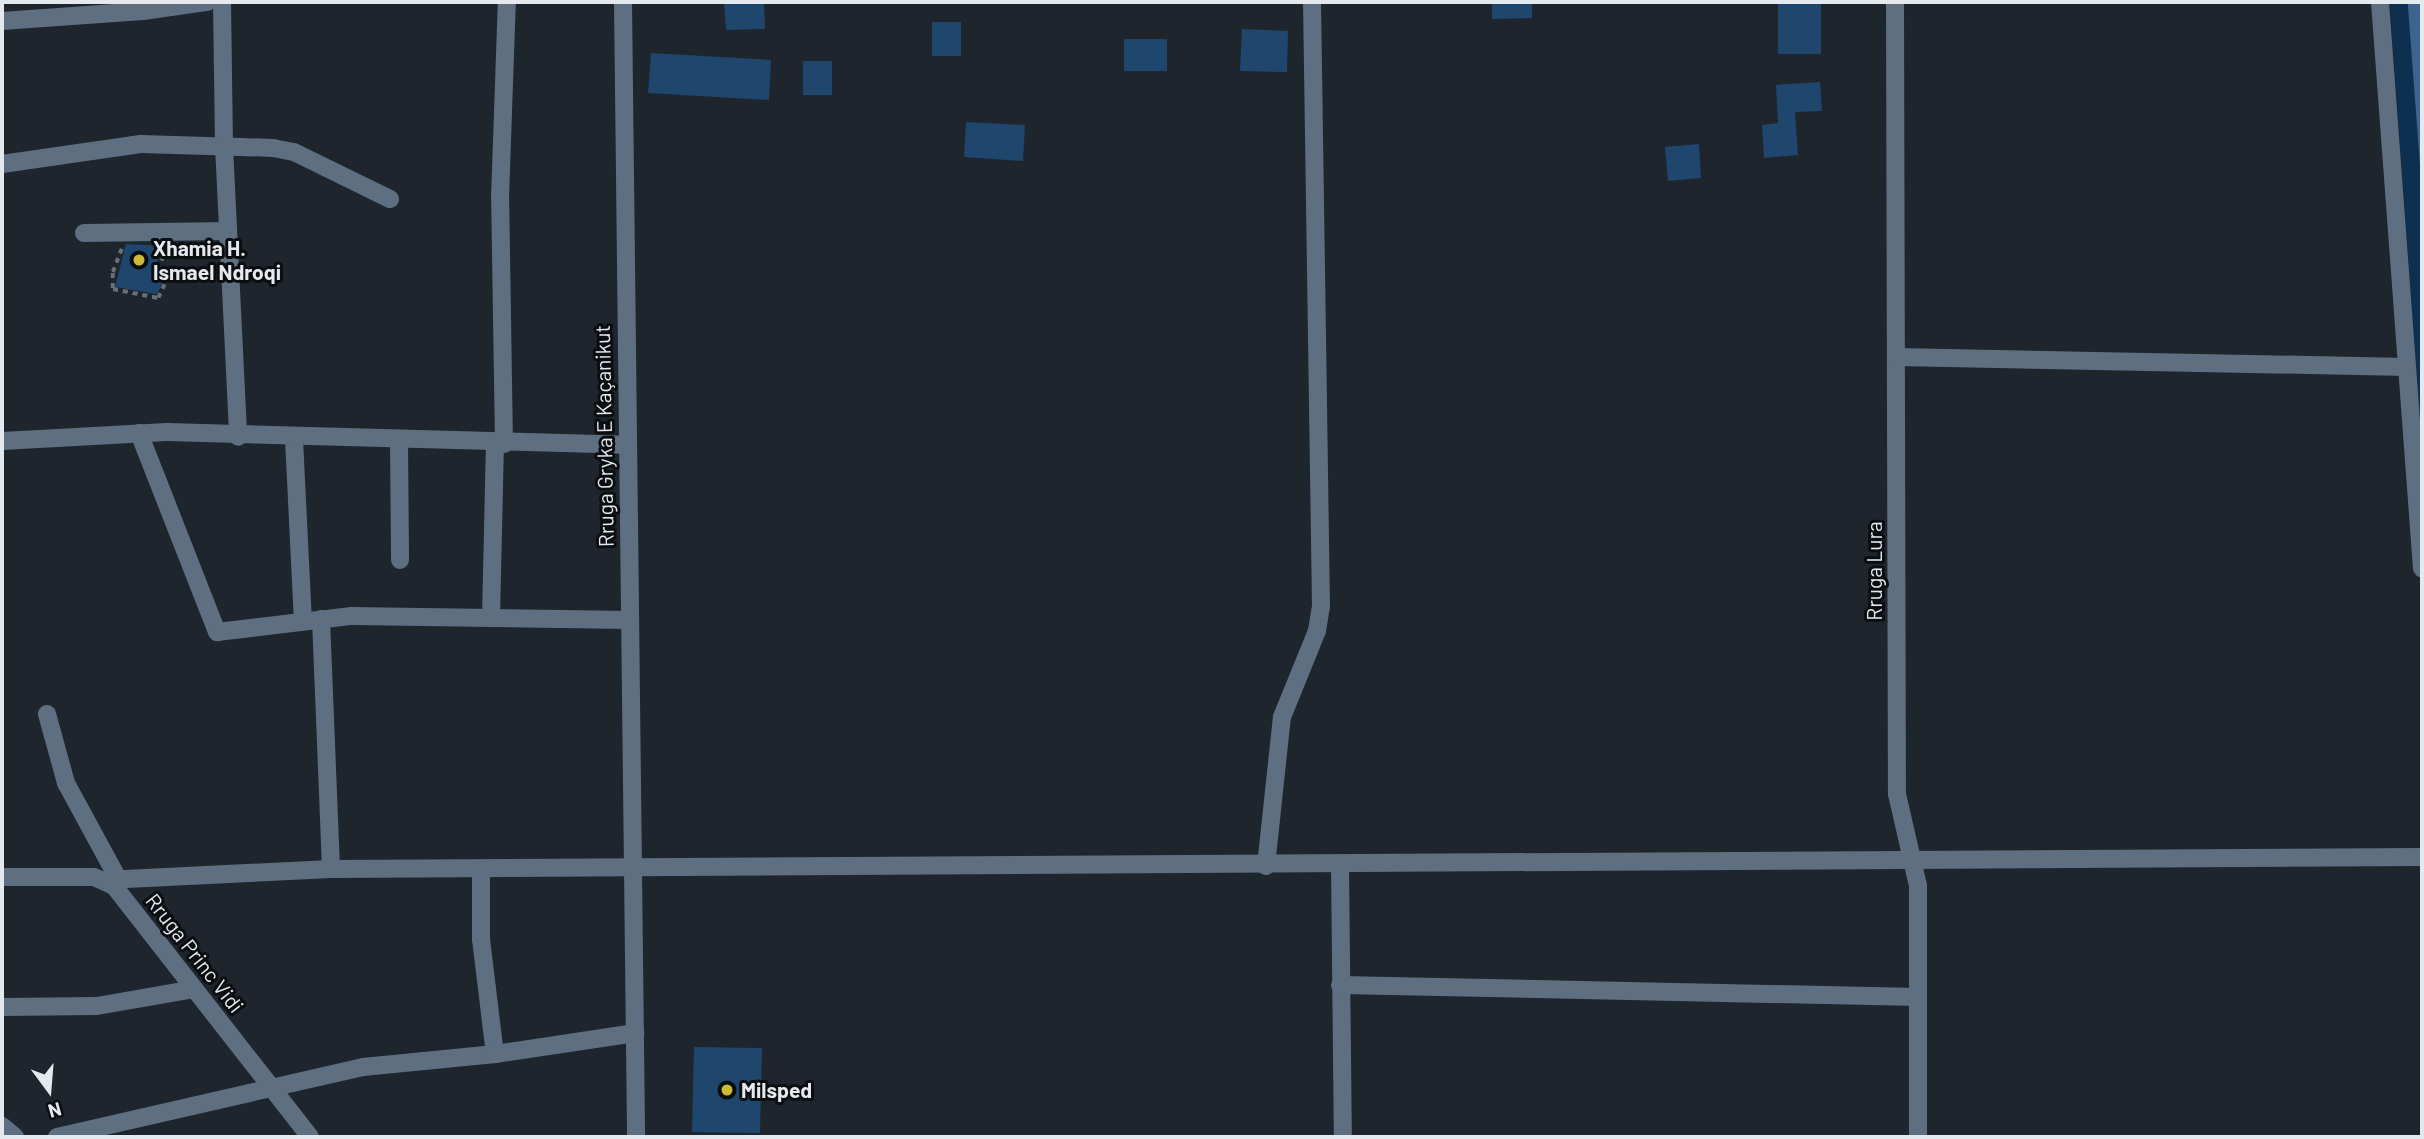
<!DOCTYPE html>
<html>
<head>
<meta charset="utf-8">
<style>
	body { margin:0 }
	#map { position:relative; width:2424px; height:1139px; overflow:hidden; background:#1e252c; font-family:Barlow,sans-serif }
	div>[style] { position:absolute }
	[style*='--x'] { left:calc(var(--x)*1px); top:calc(var(--y)*1px); width:calc(var(--w)*1px); rotate:calc(var(--a)*1deg) }
	.green>* { inset:0; background:#0d3050 }
	.water>* { inset:0; background:#3c648d }
	.building>* { inset:0; background:#1f476e }
	.path>* { height:3.5px; margin-top:-1.75px; transform-origin:0; background:repeating-linear-gradient(90deg,#696f76 0 5px,transparent 0 10px) }
	.minor>* { height:18px; margin:-9px; padding:0 9px; transform-origin:9px; border-radius:9px; background:#5e6f81 }
	.dots>* { width:19px; height:19px; translate:-50% -50%; box-sizing:border-box; border:4px solid #0b0e11; border-radius:50% }
	span { translate:-50% -50%; white-space:nowrap; text-align:center; line-height:1.15; -webkit-text-stroke:6px #0b0e11; paint-order:stroke }
	.poi-label { font-size:21px; color:#e4e9ee; font-weight:700 }
	.left { translate:0 -50%; text-align:left }
	.street-label { font-size:21px; color:#e4e9ee }
	.frame { position:absolute; inset:0; border:4px solid #e4e9ee; pointer-events:none }
	.north { position:absolute; left:14px; top:1055px; width:70px; height:70px; -webkit-text-stroke:5px #0b0e11; paint-order:stroke; rotate:164deg; font-size:19px; font-weight:700; line-height:28px; text-align:center; color:#e4e9ee }
	.north::after { content:''; display:block; margin:auto; width:24px; height:32px; background:#e4e9ee; clip-path:polygon(50% 0,100% 100%,50% 72%,0 100%) }
</style>
</head>
<body>
<div id="map">
	<div class="green">
		<div style="clip-path:polygon(2390px 2px,2408px 2px,2422px 192px,2422px 453px)"></div>
	</div>
	<div class="water">
		<div style="clip-path:polygon(2408px 2px,2422px 2px,2422px 192px,2408px 7px)"></div>
	</div>
	<div class="building">
		<div style="clip-path:polygon(724px 2px,764px 2px,765px 29px,726px 30px)"></div>
		<div style="clip-path:polygon(1492px 2px,1532px 2px,1532px 18px,1492px 19px)"></div>
		<div style="clip-path:polygon(1778px 2px,1821px 2px,1821px 54px,1778px 54px)"></div>
		<div style="clip-path:polygon(932px 22px,961px 22px,961px 56px,932px 56px)"></div>
		<div style="clip-path:polygon(1242px 29px,1288px 31px,1287px 72px,1240px 71px)"></div>
		<div style="clip-path:polygon(1124px 39px,1167px 39px,1167px 71px,1124px 71px)"></div>
		<div style="clip-path:polygon(651px 53px,771px 60px,769px 100px,648px 93px)"></div>
		<div style="clip-path:polygon(803px 61px,832px 61px,832px 95px,803px 95px)"></div>
		<div style="clip-path:polygon(1820px 82px,1822px 111px,1795px 112px,1798px 155px,1764px 158px,1762px 125px,1778px 123px,1776px 85px)"></div>
		<div style="clip-path:polygon(966px 122px,1025px 125px,1023px 161px,964px 157px)"></div>
		<div style="clip-path:polygon(1699px 144px,1701px 178px,1668px 181px,1665px 147px)"></div>
		<div style="clip-path:polygon(126px 244px,165px 246px,151px 273px,164px 280px,157px 294px,115px 287px)"></div>
		<div style="clip-path:polygon(694px 1047px,762px 1048px,760px 1133px,692px 1132px)"></div>
	</div>
	<div class="path">
		<div style="--x:122;--y:249;--w:26;--a:111"></div>
		<div style="--x:113;--y:273;--w:16;--a:90"></div>
		<div style="--x:113;--y:289;--w:46;--a:11.3"></div>
		<div style="--x:158;--y:298;--w:23;--a:-65"></div>
		<div style="--x:168;--y:277;--w:13;--a:-148"></div>
		<div style="--x:157;--y:270;--w:22;--a:-66"></div>
	</div>
	<div class="minor">
		<div style="--x:222;--y:2;--w:144;--a:89.2"></div>
		<div style="--x:224;--y:146;--w:291;--a:87.2"></div>
		<div style="--x:623;--y:2;--w:1135;--a:89.34"></div>
		<div style="--x:1895;--y:2;--w:792;--a:89.86"></div>
		<div style="--x:1897;--y:794;--w:94;--a:77.1"></div>
		<div style="--x:1918;--y:886;--w:251;--a:90"></div>
		<div style="--x:2380;--y:2;--w:568;--a:85.76"></div>
		<div style="--x:2;--y:21;--w:141;--a:-4.1"></div>
		<div style="--x:143;--y:11;--w:65;--a:-8"></div>
		<div style="--x:2;--y:164;--w:140;--a:-8.2"></div>
		<div style="--x:141;--y:144;--w:132;--a:1.7"></div>
		<div style="--x:273;--y:148;--w:21;--a:11"></div>
		<div style="--x:294;--y:152;--w:107;--a:26.1"></div>
		<div style="--x:84;--y:233;--w:144;--a:-0.8"></div>
		<div style="--x:1897;--y:357;--w:510;--a:1.12"></div>
		<div style="--x:139;--y:433;--w:214;--a:68.6"></div>
		<div style="--x:217;--y:632;--w:136;--a:-6.8"></div>
		<div style="--x:352;--y:616;--w:278;--a:0.8"></div>
		<div style="--x:294;--y:439;--w:183;--a:87.2"></div>
		<div style="--x:2;--y:441;--w:165;--a:-3.1"></div>
		<div style="--x:167;--y:432;--w:458;--a:1.6"></div>
		<div style="--x:399;--y:441;--w:119;--a:89.5"></div>
		<div style="--x:504;--y:444;--w:246;--a:-90.9"></div>
		<div style="--x:500;--y:198;--w:196;--a:-88"></div>
		<div style="--x:491;--y:618;--w:175;--a:-88.7"></div>
		<div style="--x:321;--y:619;--w:250;--a:87.7"></div>
		<div style="--x:47;--y:714;--w:72;--a:74.6"></div>
		<div style="--x:66;--y:783;--w:107;--a:61.5"></div>
		<div style="--x:1340;--y:865;--w:272;--a:89.4"></div>
		<div style="--x:1266;--y:866;--w:150;--a:-83.9"></div>
		<div style="--x:1282;--y:717;--w:93;--a:-67.9"></div>
		<div style="--x:1317;--y:631;--w:24;--a:-81"></div>
		<div style="--x:1321;--y:607;--w:605;--a:-90.85"></div>
		<div style="--x:481;--y:871;--w:68;--a:90"></div>
		<div style="--x:481;--y:939;--w:116;--a:83.1"></div>
		<div style="--x:2;--y:877;--w:92;--a:0"></div>
		<div style="--x:94;--y:877;--w:22;--a:24"></div>
		<div style="--x:114;--y:886;--w:318;--a:52"></div>
		<div style="--x:105;--y:880;--w:226;--a:-2.8"></div>
		<div style="--x:331;--y:869;--w:2091;--a:-0.33"></div>
		<div style="--x:1340;--y:985;--w:578;--a:1.19"></div>
		<div style="--x:2;--y:1007;--w:95;--a:-0.6"></div>
		<div style="--x:97;--y:1006;--w:98;--a:-9.9"></div>
		<div style="--x:2;--y:1126;--w:17;--a:40"></div>
		<div style="--x:57;--y:1137;--w:314;--a:-12.9"></div>
		<div style="--x:363;--y:1067;--w:133;--a:-5.6"></div>
		<div style="--x:495;--y:1054;--w:142;--a:-8.5"></div>
	</div>
	<div class="dots">
		<div style="left:139px;top:260px;background:#cdb938"></div>
		<div style="left:727px;top:1090px;background:#cdb938"></div>
	</div>
	<div class="poi-label">
		<span class="left" style="left:153px;top:260px">Xhamia H.<br>Ismael Ndroqi</span>
		<span class="left" style="left:741px;top:1090px">Milsped</span>
	</div>
	<div class="street-label">
		<span style="left:604px;top:436px;rotate:-91deg">Rruga Gryka E Kaçanikut</span>
		<span style="left:1874px;top:571px;rotate:-90deg">Rruga Lura</span>
		<span style="left:195px;top:953px;rotate:52deg">Rruga Princ Vidi</span>
	</div>
	<div class="frame"></div>
	<div class="north">N</div>
</div>
</body>
</html>
